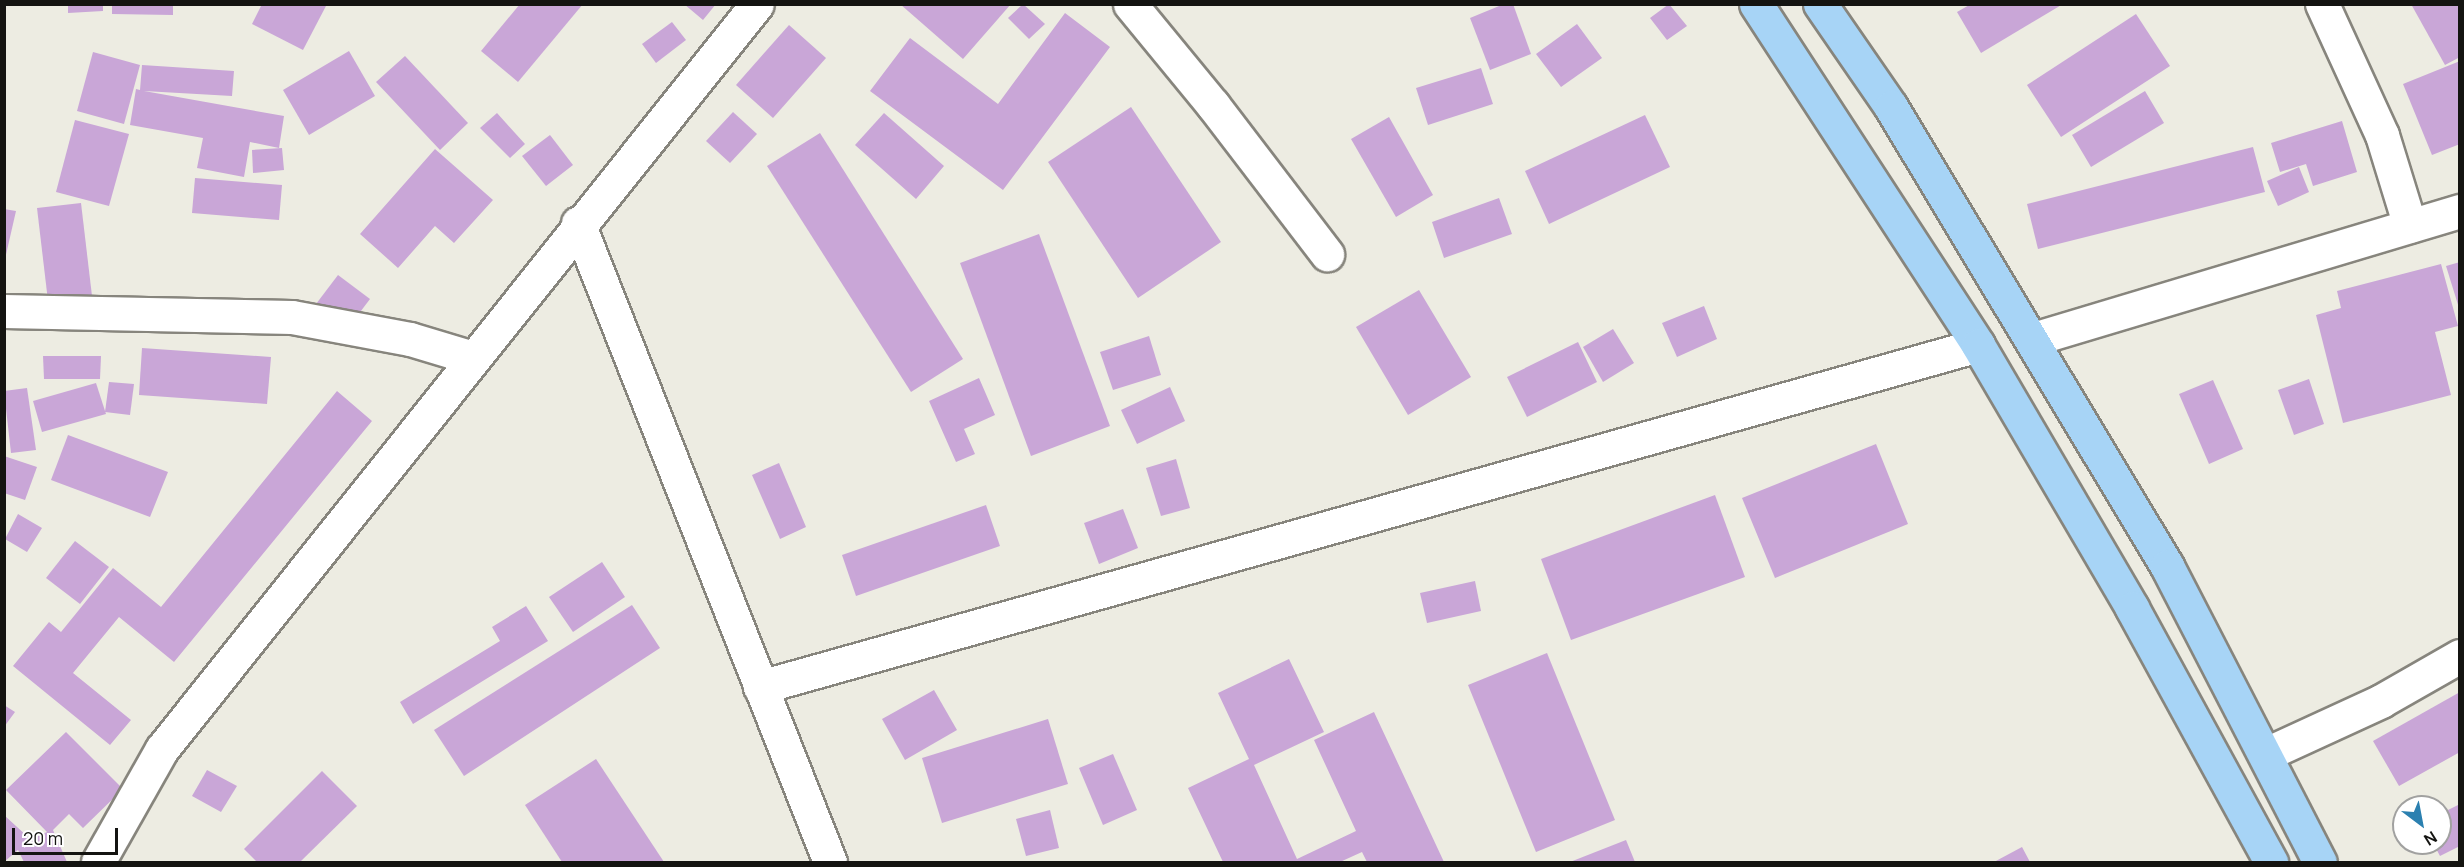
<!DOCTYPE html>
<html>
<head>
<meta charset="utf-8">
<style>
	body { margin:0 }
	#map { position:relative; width:2464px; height:867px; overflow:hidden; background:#edece2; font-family:Manrope,sans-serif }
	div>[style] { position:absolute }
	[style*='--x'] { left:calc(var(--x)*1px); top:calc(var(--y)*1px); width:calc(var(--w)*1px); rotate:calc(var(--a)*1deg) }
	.building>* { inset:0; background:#c9a6d7 }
	.roads { filter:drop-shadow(2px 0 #87857d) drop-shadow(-2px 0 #87857d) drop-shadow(0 2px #87857d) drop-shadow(0 -2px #87857d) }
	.minor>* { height:33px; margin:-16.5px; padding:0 16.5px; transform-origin:16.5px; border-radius:16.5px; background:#fff }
	.tertiary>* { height:33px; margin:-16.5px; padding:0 16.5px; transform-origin:16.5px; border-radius:16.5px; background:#fff }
	.trunk>* { height:33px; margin:-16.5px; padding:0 16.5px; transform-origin:16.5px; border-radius:16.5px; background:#a7d4f6 }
	span { translate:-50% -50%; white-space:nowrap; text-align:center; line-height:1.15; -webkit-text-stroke:5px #fff; paint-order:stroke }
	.frame { position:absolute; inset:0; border:6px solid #141411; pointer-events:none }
	.north { position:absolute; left:2392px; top:795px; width:60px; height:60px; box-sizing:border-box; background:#fff; border:2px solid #a1a1a0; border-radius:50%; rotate:148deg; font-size:16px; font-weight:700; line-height:24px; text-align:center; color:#141411 }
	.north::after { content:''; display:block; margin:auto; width:21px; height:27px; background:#2b80b0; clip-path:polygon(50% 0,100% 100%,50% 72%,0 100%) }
	.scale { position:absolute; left:12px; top:828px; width:106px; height:27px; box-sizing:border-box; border:3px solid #141411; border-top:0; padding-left:8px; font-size:18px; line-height:21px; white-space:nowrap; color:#141411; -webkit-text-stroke:4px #fff; paint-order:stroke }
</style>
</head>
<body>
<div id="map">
	<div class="building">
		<div style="clip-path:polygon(68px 4px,103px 4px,103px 11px,68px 13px)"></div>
		<div style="clip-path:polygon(112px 4px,173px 4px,173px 15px,112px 14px)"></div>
		<div style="clip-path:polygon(262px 4px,327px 4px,303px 50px,252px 24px)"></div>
		<div style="clip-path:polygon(520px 4px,583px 4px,518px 82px,481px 51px)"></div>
		<div style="clip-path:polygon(684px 4px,716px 4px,703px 20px)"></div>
		<div style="clip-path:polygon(900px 4px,1011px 4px,963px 59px)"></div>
		<div style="clip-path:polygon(1023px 4px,1045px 24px,1029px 39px,1008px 18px)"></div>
		<div style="clip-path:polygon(1504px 4px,1513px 4px,1531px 54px,1490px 70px,1470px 18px)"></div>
		<div style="clip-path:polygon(1669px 4px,1687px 26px,1667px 40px,1650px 18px)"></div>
		<div style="clip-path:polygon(1971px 4px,2063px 4px,1981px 53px,1957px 12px)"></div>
		<div style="clip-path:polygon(2411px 4px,2460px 4px,2460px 57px,2445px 65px)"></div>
		<div style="clip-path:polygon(1065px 13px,1110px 47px,1003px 190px,870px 91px,910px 38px,998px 104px)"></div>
		<div style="clip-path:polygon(2136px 14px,2170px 66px,2061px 137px,2027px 85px)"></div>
		<div style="clip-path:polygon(672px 22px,686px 40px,656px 63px,642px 44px)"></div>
		<div style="clip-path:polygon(1577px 24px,1602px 58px,1561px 87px,1536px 54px)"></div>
		<div style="clip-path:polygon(789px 25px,826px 58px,773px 118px,736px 85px)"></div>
		<div style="clip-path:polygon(349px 51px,375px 96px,309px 135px,283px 90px)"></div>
		<div style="clip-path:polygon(93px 52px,140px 65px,124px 124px,77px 111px)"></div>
		<div style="clip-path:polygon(405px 56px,468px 123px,440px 150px,376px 82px)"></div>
		<div style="clip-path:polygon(2460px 61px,2460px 144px,2432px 155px,2403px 84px)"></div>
		<div style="clip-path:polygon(142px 65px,234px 71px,232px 96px,144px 91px,284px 116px,279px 148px,250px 142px,244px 177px,197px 168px,203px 138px,130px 125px,136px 89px,140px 90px)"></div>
		<div style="clip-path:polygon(1481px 68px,1493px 104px,1428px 125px,1416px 88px)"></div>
		<div style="clip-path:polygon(2145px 91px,2164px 123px,2091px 167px,2072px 135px)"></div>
		<div style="clip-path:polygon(1131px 107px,1221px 242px,1138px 298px,1048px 162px)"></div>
		<div style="clip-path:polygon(733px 112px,757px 134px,730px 163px,706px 141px)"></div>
		<div style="clip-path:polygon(497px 113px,525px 144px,510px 158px,480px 128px)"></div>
		<div style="clip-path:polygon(884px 113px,944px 166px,916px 199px,855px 145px)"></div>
		<div style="clip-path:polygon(1645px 115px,1670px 167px,1549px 224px,1525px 171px)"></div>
		<div style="clip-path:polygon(1389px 117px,1433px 195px,1396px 217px,1351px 139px)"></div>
		<div style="clip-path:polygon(75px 120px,129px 134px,109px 206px,56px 192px)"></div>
		<div style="clip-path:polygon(2342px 121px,2357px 172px,2313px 186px,2306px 164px,2280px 172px,2271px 143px)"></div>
		<div style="clip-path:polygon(820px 133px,963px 359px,911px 392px,767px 166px)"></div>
		<div style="clip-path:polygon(550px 135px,573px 165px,546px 186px,522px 156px)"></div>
		<div style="clip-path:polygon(2253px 147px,2265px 192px,2038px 249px,2027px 204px)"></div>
		<div style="clip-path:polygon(282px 148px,284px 170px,253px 173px,252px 150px)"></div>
		<div style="clip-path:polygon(435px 149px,493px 200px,454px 243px,435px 226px,398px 268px,360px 234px)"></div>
		<div style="clip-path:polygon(2299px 167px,2309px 192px,2278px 206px,2267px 181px)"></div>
		<div style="clip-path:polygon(195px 178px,282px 185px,279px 220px,192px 213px)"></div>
		<div style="clip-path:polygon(1499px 198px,1512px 234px,1444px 258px,1432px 222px)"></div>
		<div style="clip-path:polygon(81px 203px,92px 296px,48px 301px,37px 208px)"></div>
		<div style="clip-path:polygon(4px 209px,16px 211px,5px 259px,4px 259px)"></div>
		<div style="clip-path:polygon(1039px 234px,1110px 426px,1031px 456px,960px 263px)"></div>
		<div style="clip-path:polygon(2460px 262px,2460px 308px,2459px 308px,2446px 266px)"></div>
		<div style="clip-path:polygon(2441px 264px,2458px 326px,2435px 332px,2451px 395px,2343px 423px,2316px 315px,2341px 308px,2337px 291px)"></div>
		<div style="clip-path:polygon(338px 275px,370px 299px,345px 332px,313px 308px)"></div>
		<div style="clip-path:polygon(1419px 290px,1471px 377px,1408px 415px,1356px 327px)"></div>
		<div style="clip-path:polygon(1704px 306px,1717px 339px,1677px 357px,1662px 323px)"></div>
		<div style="clip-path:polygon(1613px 329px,1634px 363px,1603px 382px,1583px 347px)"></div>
		<div style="clip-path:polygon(1149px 336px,1161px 375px,1113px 390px,1100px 352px)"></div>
		<div style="clip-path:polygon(1578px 342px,1597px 382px,1527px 417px,1507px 377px)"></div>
		<div style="clip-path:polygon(142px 348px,271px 357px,267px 404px,139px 395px)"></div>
		<div style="clip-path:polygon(43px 356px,101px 356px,100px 379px,44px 379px)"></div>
		<div style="clip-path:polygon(979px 378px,995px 415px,964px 429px,975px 454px,956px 462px,929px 401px)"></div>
		<div style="clip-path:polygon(2309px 379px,2324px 424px,2294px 435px,2278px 390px)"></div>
		<div style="clip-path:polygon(2213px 380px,2243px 449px,2209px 464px,2179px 394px)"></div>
		<div style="clip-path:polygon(109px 382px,134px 384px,130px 415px,105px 412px)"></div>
		<div style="clip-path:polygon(96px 383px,106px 414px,42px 432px,33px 401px)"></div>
		<div style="clip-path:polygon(1170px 387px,1185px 421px,1137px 444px,1121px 410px)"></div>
		<div style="clip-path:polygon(27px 388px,36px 450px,11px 453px,4px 391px)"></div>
		<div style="clip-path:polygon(337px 391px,372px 421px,174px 662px,119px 617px,73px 673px,131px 720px,110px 745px,13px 666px,49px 622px,61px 632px,113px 568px,161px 607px)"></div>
		<div style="clip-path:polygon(68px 435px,168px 472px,150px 517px,51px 480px)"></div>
		<div style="clip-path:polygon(1876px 444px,1908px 524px,1775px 578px,1742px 498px)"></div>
		<div style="clip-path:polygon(4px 456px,37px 467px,25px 500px,4px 493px)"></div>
		<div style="clip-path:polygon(1176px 459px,1190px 508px,1161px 516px,1146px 468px)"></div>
		<div style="clip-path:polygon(779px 463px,806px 527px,780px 539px,752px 475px)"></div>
		<div style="clip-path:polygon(1715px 495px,1745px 577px,1571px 640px,1541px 559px)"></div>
		<div style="clip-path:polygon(986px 505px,1000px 546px,856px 596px,842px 555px)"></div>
		<div style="clip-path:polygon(1123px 509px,1138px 548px,1099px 564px,1084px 523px)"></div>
		<div style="clip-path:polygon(18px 514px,42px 528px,27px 552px,5px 539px)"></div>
		<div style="clip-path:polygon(75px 541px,109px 567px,80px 604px,46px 578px)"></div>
		<div style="clip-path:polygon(602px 562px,625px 597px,573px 632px,549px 597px)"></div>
		<div style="clip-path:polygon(1475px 581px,1481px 611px,1427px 623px,1420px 593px)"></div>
		<div style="clip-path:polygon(632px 605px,660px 648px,464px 776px,434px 730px)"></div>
		<div style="clip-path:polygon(526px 606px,548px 641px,413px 724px,400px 702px,500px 641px,492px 627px)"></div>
		<div style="clip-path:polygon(1547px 653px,1615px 820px,1536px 852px,1468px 685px)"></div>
		<div style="clip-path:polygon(1289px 659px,1324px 732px,1254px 765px,1297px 859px,1356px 831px,1314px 740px,1374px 712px,1444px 862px,1367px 862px,1362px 852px,1340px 862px,1223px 862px,1188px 788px,1249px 759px,1218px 693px)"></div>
		<div style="clip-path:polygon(934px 690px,957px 730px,905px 760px,882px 719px)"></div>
		<div style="clip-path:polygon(2460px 692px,2460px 752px,2399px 786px,2373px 741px)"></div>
		<div style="clip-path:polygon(4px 705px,15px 712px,4px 727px)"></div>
		<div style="clip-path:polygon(1048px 719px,1068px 784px,942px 823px,922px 758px)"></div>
		<div style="clip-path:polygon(66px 732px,123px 789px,83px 828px,69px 814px,53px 830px,67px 862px,24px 862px,18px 850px,4px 862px,4px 815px,29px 838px,27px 841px,47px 832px,6px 790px)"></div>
		<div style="clip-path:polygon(1113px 754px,1137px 810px,1103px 825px,1079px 768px)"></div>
		<div style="clip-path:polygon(596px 759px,664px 862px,562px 862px,525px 805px)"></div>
		<div style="clip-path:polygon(207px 770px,237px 786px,221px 812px,192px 796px)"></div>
		<div style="clip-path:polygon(322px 771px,357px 806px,300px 862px,257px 862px,244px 849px)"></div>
		<div style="clip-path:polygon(2460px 804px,2460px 846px,2440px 856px,2433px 843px,2440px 843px,2440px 814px)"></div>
		<div style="clip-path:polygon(1050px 810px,1059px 848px,1026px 856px,1016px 819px)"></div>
		<div style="clip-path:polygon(1626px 840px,1635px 862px,1570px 862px)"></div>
		<div style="clip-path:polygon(2022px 847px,2030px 862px,1994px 862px)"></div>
	</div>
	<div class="roads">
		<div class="minor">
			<div style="--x:1130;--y:4;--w:131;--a:50.6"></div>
			<div style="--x:1213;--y:105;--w:188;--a:52.6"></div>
			<div style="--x:2322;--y:4;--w:144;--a:65.4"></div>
			<div style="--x:2382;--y:135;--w:95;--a:72.9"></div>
			<div style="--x:578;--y:223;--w:687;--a:68.48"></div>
			<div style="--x:4;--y:311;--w:288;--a:1.2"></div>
			<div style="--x:292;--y:317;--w:120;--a:10.6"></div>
			<div style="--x:410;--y:339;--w:66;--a:16.8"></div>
			<div style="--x:760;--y:687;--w:1265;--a:-15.68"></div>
			<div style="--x:2266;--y:754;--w:127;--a:-24.7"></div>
			<div style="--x:2381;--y:701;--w:91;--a:-29.7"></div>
			<div style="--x:98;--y:862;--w:130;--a:-60.5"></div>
			<div style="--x:162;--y:749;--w:953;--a:-51.39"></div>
		</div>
		<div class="tertiary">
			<div style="--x:2033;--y:339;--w:446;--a:-16.7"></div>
		</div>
		<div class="trunk">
			<div style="--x:1756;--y:4;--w:407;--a:56.9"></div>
			<div style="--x:1978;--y:345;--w:305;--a:59.6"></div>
			<div style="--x:2132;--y:608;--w:290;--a:61.3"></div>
			<div style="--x:1820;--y:4;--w:125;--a:55.4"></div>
			<div style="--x:1891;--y:107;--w:536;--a:58.98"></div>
			<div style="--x:2167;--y:566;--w:333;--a:62.7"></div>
		</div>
	</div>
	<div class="frame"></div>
	<div class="north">N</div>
	<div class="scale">20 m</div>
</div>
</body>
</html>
